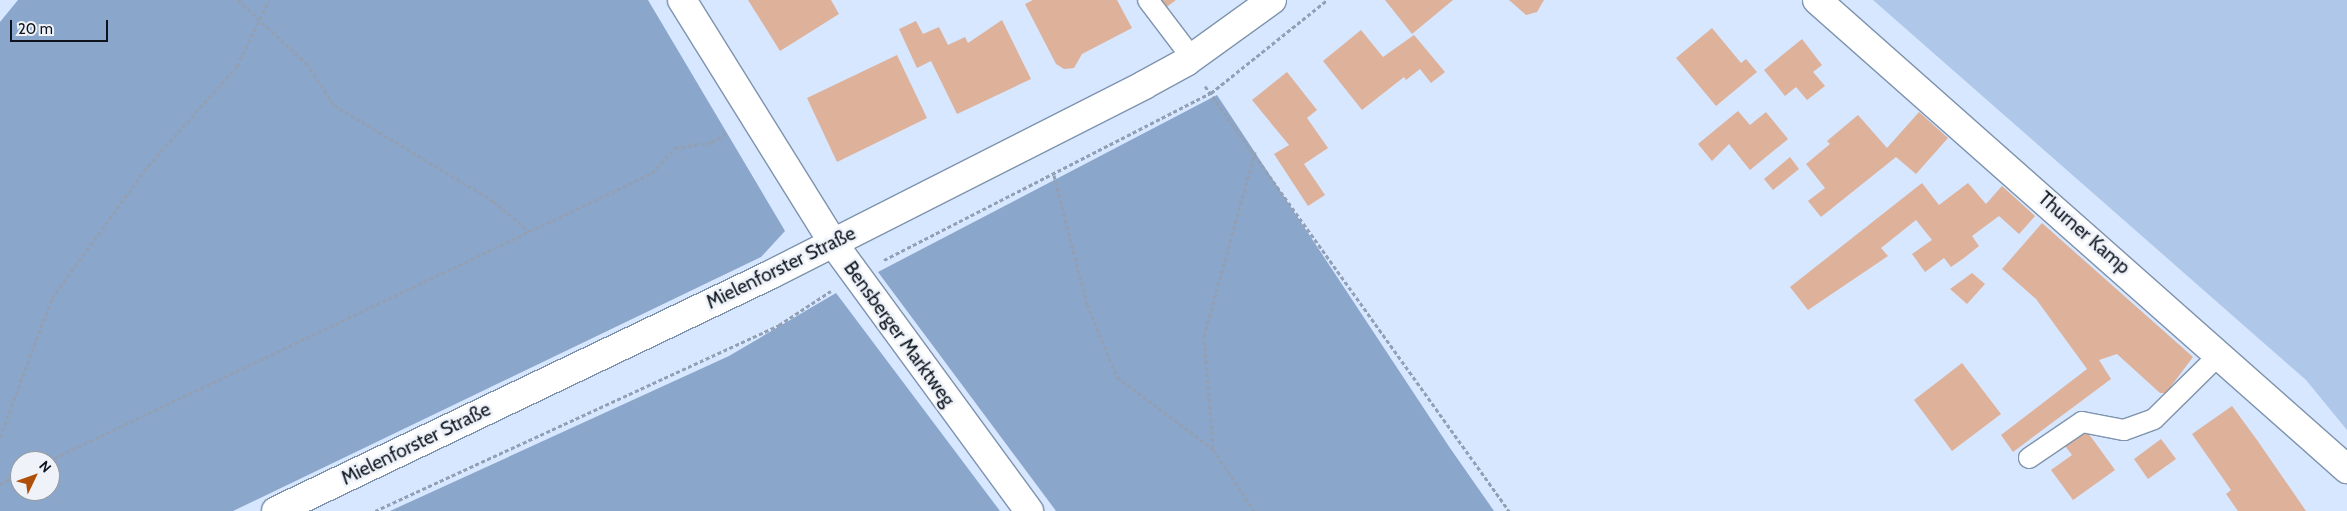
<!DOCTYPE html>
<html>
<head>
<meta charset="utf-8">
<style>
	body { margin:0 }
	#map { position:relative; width:2347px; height:511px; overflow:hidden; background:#d6e7ff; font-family:Cabin,sans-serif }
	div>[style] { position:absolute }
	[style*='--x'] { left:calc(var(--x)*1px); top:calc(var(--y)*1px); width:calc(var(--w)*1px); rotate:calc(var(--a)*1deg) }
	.green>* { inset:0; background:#afc7e8 }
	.forest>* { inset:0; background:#8ba6cb }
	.building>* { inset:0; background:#deb19a }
	.path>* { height:3px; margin-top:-1.5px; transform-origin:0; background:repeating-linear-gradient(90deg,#93a0b4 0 4px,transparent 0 6.5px) }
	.roads { filter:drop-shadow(1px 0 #7f93ad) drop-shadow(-1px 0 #7f93ad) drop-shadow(0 1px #7f93ad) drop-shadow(0 -1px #7f93ad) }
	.service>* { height:20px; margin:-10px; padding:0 10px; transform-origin:10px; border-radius:10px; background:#fff }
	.minor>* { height:28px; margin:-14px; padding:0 14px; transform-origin:14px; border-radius:14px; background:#fff }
	.tertiary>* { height:28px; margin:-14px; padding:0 14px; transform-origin:14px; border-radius:14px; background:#fff }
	span { translate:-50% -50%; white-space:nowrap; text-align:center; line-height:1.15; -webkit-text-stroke:5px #eff3f9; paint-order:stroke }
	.street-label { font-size:19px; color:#0d141e }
	.north { position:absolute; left:10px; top:451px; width:50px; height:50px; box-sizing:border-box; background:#eff3f9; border:1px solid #959aa1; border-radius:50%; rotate:48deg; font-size:14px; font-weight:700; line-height:20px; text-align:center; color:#0d141e }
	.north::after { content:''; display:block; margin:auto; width:18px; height:22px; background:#af4f09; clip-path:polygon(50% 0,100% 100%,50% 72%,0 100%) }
	.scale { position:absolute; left:10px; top:20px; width:98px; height:22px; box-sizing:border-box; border:2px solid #0d141e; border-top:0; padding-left:6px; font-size:15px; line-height:18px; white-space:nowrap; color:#0d141e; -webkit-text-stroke:4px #eff3f9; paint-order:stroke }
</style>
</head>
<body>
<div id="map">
	<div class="green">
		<div style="clip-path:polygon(1873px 0,2347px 0,2347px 430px,2306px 380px)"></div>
	</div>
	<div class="forest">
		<div style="clip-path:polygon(evenodd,18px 0,648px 0,785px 231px,761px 257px,233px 511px,0 511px,0 22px,18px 0,20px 461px,50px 461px,50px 491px,20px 491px,20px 461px)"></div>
		<div style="clip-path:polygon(1217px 95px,1450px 448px,1494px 511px,1056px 511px,878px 272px)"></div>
		<div style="clip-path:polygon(836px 293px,1000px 511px,390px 511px,729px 356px)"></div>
	</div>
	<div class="building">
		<div style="clip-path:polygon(748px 0,831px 0,839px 14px,780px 51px)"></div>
		<div style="clip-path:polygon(1033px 0,1117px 0,1132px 28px,1082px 54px,1074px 68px,1064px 69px,1056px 64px,1025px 4px)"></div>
		<div style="clip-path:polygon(1157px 0,1176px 0,1164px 9px)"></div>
		<div style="clip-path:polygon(1385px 0,1453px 0,1412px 34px)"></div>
		<div style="clip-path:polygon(1509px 0,1544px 0,1537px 12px,1526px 15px)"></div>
		<div style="clip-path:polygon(1002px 20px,1031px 79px,957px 114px,931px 61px,917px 68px,899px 29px,916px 21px,923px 34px,939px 27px,948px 45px,965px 37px,968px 43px)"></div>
		<div style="clip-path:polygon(1712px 28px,1741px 63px,1746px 59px,1757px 72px,1716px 106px,1676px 58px)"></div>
		<div style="clip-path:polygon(1361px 30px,1383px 57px,1414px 35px,1445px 72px,1431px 83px,1420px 69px,1406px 80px,1404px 77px,1362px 110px,1323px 61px)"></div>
		<div style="clip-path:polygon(1802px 39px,1822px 65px,1813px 72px,1825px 86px,1807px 100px,1796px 87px,1785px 96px,1764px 70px)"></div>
		<div style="clip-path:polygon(897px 55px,927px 118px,837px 162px,807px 98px)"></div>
		<div style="clip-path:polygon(1287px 72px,1317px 110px,1307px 118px,1328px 148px,1304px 164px,1325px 195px,1308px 206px,1274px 154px,1289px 145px,1252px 100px)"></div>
		<div style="clip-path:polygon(1738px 111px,1750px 125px,1766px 112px,1788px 139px,1750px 170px,1729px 144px,1712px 161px,1698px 144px)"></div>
		<div style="clip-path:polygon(1919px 112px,1948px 138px,1916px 174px,1896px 157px,1821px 217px,1808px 201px,1825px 188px,1806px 164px,1830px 144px,1827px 141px,1858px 115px,1887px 148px)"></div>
		<div style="clip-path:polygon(1790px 157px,1799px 169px,1773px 190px,1764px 179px)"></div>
		<div style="clip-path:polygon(1922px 183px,1939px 205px,1968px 183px,1986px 204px,2002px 186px,2035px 216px,2019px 234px,1999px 216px,1972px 236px,1979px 246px,1964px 258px,1951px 267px,1944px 258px,1925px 272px,1912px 254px,1932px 240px,1916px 220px,1881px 248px,1888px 256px,1808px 310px,1790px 287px)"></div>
		<div style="clip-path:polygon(2042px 223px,2193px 357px,2166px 393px,2160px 393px,2117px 354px,2099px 360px,2111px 379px,2013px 452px,2001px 435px,2087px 369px,2036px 299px,2002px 269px)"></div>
		<div style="clip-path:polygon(1972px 273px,1985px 284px,1967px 304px,1950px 289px)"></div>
		<div style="clip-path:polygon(1962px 363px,2001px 414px,1952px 451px,1914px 400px)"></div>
		<div style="clip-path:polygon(2232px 406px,2257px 440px,2306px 511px,2238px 511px,2226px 494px,2231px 490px,2192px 434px)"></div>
		<div style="clip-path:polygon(2086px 430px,2115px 470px,2073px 500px,2051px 470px,2072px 455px,2065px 446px)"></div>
		<div style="clip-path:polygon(2161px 439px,2176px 459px,2148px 479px,2134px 459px)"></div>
	</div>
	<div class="path">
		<div style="--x:238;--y:0;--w:93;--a:42.8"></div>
		<div style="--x:306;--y:63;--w:50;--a:56.3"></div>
		<div style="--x:334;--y:105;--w:186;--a:31.1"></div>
		<div style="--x:493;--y:201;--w:47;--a:39.8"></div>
		<div style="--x:1205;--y:86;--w:523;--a:54.42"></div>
		<div style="--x:1054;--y:175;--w:133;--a:75.7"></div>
		<div style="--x:1087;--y:304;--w:79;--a:67.7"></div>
		<div style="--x:1117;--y:377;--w:120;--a:36.9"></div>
		<div style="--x:1213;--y:449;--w:74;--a:56.5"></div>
		<div style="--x:884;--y:260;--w:367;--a:-27.1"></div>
		<div style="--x:1211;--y:93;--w:149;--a:-38.7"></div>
		<div style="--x:0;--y:437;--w:148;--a:-69.5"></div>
		<div style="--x:52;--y:298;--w:163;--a:-54"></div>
		<div style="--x:148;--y:166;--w:134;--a:-48.3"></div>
		<div style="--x:237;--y:66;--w:73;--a:-64.1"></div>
		<div style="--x:1213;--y:448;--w:112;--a:-94.6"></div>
		<div style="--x:1204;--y:336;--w:191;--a:-74.5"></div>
		<div style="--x:48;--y:461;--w:669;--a:-25.49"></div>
		<div style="--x:652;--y:173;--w:34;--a:-47"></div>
		<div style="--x:675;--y:148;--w:37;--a:-9"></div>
		<div style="--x:712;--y:142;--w:19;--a:-32"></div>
		<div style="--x:0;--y:484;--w:22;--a:-27"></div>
		<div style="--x:375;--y:511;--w:445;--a:-24.7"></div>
		<div style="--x:779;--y:325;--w:62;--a:-33.2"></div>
	</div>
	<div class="roads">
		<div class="service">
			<div style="--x:1148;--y:0;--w:73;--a:52.8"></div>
			<div style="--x:2029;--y:458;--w:64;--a:-34.2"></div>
			<div style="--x:2082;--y:422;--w:43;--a:10.8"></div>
			<div style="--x:2124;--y:430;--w:32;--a:-20"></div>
			<div style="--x:2154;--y:419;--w:94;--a:-44.6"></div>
		</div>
		<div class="minor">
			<div style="--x:682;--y:0;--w:286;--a:58.1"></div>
			<div style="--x:1817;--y:0;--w:708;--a:41.51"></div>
		</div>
		<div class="tertiary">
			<div style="--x:833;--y:243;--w:332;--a:53.8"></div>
			<div style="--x:276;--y:511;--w:550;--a:-25.54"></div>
			<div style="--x:772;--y:274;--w:417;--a:-26.9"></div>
			<div style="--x:1144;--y:85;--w:48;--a:-28.7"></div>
			<div style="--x:1186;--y:62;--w:106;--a:-35.8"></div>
		</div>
	</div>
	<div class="street-label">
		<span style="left:2084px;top:233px;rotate:41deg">Thurner Kamp</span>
		<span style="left:781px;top:268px;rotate:-26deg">Mielenforster Straße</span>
		<span style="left:899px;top:334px;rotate:54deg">Bensberger Marktweg</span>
		<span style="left:416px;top:444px;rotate:-26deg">Mielenforster Straße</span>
	</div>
	<div class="north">N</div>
	<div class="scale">20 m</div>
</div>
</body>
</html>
